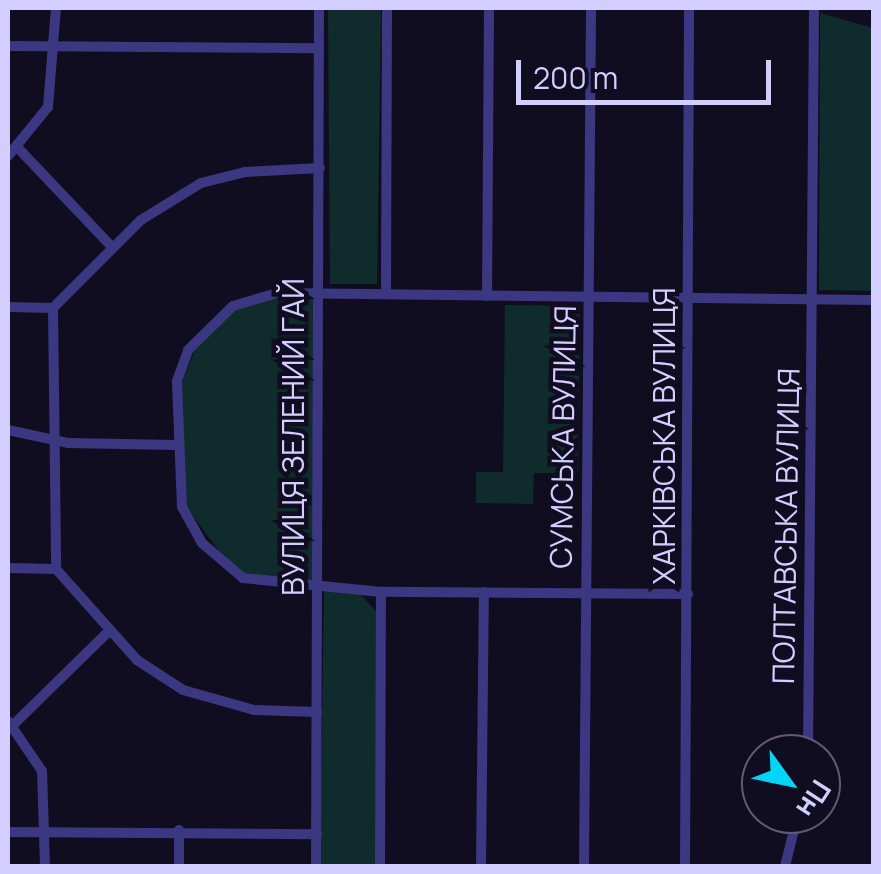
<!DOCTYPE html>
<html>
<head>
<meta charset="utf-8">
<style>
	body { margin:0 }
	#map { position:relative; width:881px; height:874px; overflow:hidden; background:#110d21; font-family:Manrope,sans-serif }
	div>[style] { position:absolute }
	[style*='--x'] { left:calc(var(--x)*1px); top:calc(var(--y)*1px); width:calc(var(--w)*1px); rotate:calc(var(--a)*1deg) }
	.green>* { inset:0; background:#102b2b }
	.minor>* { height:10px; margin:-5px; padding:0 5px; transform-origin:5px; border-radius:5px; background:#3c3781 }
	span { translate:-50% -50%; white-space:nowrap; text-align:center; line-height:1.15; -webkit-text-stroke:9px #110d21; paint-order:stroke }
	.street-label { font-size:30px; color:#d4cdff }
	.frame { position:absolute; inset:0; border:10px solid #d4cdff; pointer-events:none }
	.north { position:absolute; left:741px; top:734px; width:100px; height:100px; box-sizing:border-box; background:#110d21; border:2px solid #5f5a7a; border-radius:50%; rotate:123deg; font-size:28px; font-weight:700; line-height:40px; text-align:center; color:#d4cdff }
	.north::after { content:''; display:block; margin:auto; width:35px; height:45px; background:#00d5f8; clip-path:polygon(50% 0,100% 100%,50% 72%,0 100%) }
	.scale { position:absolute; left:516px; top:60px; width:255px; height:45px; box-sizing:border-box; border:5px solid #d4cdff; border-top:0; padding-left:12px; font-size:30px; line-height:35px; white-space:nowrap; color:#d4cdff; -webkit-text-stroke:8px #110d21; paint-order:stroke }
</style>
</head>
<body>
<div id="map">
	<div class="green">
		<div style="clip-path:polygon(328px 8px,381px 8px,377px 284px,330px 284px)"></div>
		<div style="clip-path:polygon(820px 13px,873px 28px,873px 291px,819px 290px)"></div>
		<div style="clip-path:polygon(318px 293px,316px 587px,258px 583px,224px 558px,185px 505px,182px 383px,196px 347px,237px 308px,257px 299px)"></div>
		<div style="clip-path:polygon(505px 305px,580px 306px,578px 473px,534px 473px,533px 504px,476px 503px,476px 472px,503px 472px)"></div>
		<div style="clip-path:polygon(324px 591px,358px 591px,377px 613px,376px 866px,320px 866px)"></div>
	</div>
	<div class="minor">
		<div style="--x:8;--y:46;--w:311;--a:0.4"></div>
		<div style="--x:18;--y:148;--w:135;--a:46.5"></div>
		<div style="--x:8;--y:156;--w:63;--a:-50.8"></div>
		<div style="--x:48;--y:107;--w:99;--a:-85.4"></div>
		<div style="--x:386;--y:294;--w:286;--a:-89.8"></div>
		<div style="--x:487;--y:296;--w:288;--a:-89.6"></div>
		<div style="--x:8;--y:307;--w:45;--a:1.3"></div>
		<div style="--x:53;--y:308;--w:124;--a:-45"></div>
		<div style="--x:141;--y:220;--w:70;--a:-31.7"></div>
		<div style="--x:201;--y:183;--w:45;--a:-14"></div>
		<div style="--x:245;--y:172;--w:75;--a:-3.1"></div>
		<div style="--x:53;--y:308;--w:261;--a:89.3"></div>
		<div style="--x:8;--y:430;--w:61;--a:12.2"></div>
		<div style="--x:68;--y:443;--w:108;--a:1.1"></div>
		<div style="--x:8;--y:568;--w:48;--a:1.2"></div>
		<div style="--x:56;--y:569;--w:122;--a:48.3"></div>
		<div style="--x:137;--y:660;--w:55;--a:33.1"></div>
		<div style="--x:183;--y:690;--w:74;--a:15.7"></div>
		<div style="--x:254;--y:710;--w:63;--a:1.8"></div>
		<div style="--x:688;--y:594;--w:307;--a:-179.6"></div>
		<div style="--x:381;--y:592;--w:139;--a:-174.2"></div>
		<div style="--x:243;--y:578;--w:54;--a:-139.5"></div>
		<div style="--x:202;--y:543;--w:41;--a:-119.1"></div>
		<div style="--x:182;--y:507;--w:126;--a:-92.3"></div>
		<div style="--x:177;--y:381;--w:33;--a:-70"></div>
		<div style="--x:188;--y:350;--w:63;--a:-44.4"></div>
		<div style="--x:233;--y:306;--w:46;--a:-16.5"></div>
		<div style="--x:277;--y:293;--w:597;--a:0.67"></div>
		<div style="--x:8;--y:721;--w:60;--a:55.8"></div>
		<div style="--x:42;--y:771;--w:95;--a:88.2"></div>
		<div style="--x:12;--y:726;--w:136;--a:-44.4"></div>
		<div style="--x:808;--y:754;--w:746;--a:-89.54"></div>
		<div style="--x:179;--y:830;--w:36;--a:90"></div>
		<div style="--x:8;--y:832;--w:309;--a:0.4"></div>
		<div style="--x:316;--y:866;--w:858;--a:-89.8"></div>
		<div style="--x:380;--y:866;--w:274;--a:-89.8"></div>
		<div style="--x:481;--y:866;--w:274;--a:-89.4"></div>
		<div style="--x:584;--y:866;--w:858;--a:-89.53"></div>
		<div style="--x:685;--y:866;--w:858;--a:-89.73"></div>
		<div style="--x:785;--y:866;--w:54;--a:-76"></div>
	</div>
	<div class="street-label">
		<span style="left:664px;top:436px;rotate:-90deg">ХАРКІВСЬКА ВУЛИЦЯ</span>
		<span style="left:293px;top:437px;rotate:-90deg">ВУЛИЦЯ ЗЕЛЕНИЙ ГАЙ</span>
		<span style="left:563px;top:437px;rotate:-89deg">СУМСЬКА ВУЛИЦЯ</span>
		<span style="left:786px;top:526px;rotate:-89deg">ПОЛТАВСЬКА ВУЛИЦЯ</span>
	</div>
	<div class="frame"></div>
	<div class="north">Пн</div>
	<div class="scale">200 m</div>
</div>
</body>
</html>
